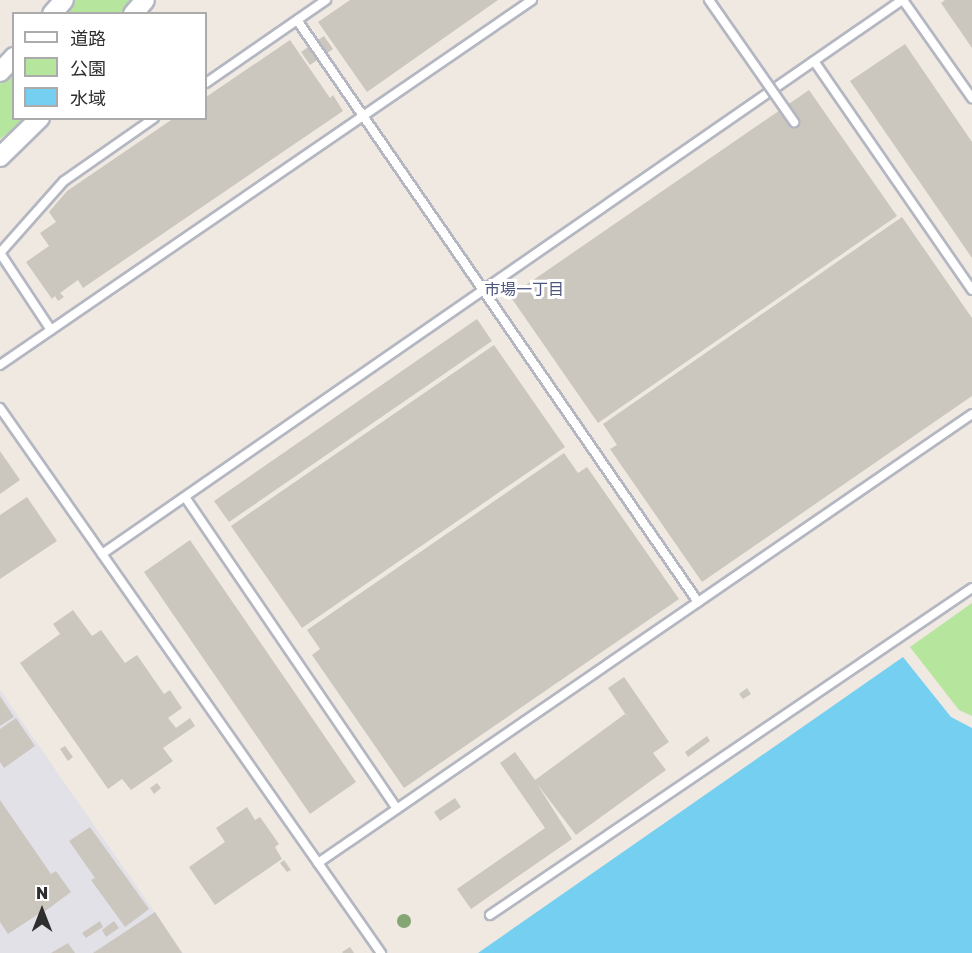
<!DOCTYPE html>
<html>
<head>
<meta charset="utf-8">
<style>
	body { margin:0 }
	#map { position:relative; width:972px; height:953px; overflow:hidden; background:#efe9e1; font-family:"Golos Text","Noto Sans JP",sans-serif }
	div>[style] { position:absolute }
	[style*='--x'] { left:calc(var(--x)*1px); top:calc(var(--y)*1px); width:calc(var(--w)*1px); rotate:calc(var(--a)*1deg) }
	.industrial>* { inset:0; background:#e3e1e8 }
	.green>* { inset:0; background:#b6e59e }
	.water>* { inset:0; background:#75cff0 }
	.building>* { inset:0; background:#cbc7bf }
	.roads { filter:drop-shadow(2px 0 #b4b7c1) drop-shadow(-2px 0 #b4b7c1) drop-shadow(0 2px #b4b7c1) drop-shadow(0 -2px #b4b7c1) }
	.service>* { height:8px; margin:-4px; padding:0 4px; transform-origin:4px; border-radius:4px; background:#fff }
	.tertiary>* { height:18px; margin:-9px; padding:0 9px; transform-origin:9px; border-radius:9px; background:#fff }
	.bridges { filter:drop-shadow(2px 0 #b4b7c1) drop-shadow(-2px 0 #b4b7c1) drop-shadow(0 2px #b4b7c1) drop-shadow(0 -2px #b4b7c1) }
	.service-bridge>* { height:8px; margin:-4px; padding:0 4px; transform-origin:4px; border-radius:4px; background:#fff }
	.trees>* { width:14px; height:14px; margin:-7px; border-radius:50%; background:#84a574 }
	span { translate:-50% -50%; white-space:nowrap; text-align:center; line-height:1.15; -webkit-text-stroke:6px #fff; paint-order:stroke }
	.neighbourhood-label { font-size:16px; color:#4d5680 }
	.legend { position:absolute; left:12px; top:12px; width:195px; height:108px; box-sizing:border-box; background:#fff; border:2px solid #ababab; margin:0; padding:8px 10px; list-style:none; font-size:18px; color:#2e2e2e }
	.legend li { display:flex; align-items:center; gap:12px; height:30px }
	.legend b { width:30px; border:2px solid #ababab }
	.north { position:absolute; left:12px; top:881px; width:60px; height:60px; -webkit-text-stroke:4px #fff; paint-order:stroke; rotate:0deg; font-size:16px; font-weight:700; line-height:24px; text-align:center; color:#2e2e2e }
	.north::after { content:''; display:block; margin:auto; width:21px; height:27px; background:#2e2e2e; clip-path:polygon(50% 0,100% 100%,50% 72%,0 100%) }
</style>
</head>
<body>
<div id="map">
	<div class="industrial">
		<div style="clip-path:polygon(0 690px,183px 953px,0 953px)"></div>
	</div>
	<div class="green">
		<div style="clip-path:polygon(75px 0,133px 0,121px 13px,63px 14px)"></div>
		<div style="clip-path:polygon(13px 69px,14px 118px,26px 119px,0 139px,0 84px)"></div>
		<div style="clip-path:polygon(972px 603px,972px 716px,959px 710px,910px 647px)"></div>
	</div>
	<div class="water">
		<div style="clip-path:polygon(903px 657px,951px 717px,972px 728px,972px 953px,478px 953px)"></div>
	</div>
	<div class="building">
		<div style="clip-path:polygon(350px 0,498px 0,367px 92px,318px 22px)"></div>
		<div style="clip-path:polygon(945px 0,972px 0,972px 48px,941px 3px)"></div>
		<div style="clip-path:polygon(324px 36px,333px 49px,310px 65px,301px 52px)"></div>
		<div style="clip-path:polygon(290px 40px,330px 98px,333px 95px,343px 111px,83px 288px,78px 280px,60px 293px,64px 297px,58px 301px,55px 296px,52px 299px,26px 262px,49px 246px,40px 233px,56px 222px,49px 212px,67px 191px,174px 118px,206px 118px,206px 97px)"></div>
		<div style="clip-path:polygon(905px 44px,972px 142px,972px 258px,850px 81px)"></div>
		<div style="clip-path:polygon(809px 90px,897px 216px,598px 423px,510px 296px)"></div>
		<div style="clip-path:polygon(902px 217px,972px 318px,972px 396px,702px 582px,610px 449px,617px 445px,603px 424px)"></div>
		<div style="clip-path:polygon(477px 319px,492px 341px,229px 522px,214px 501px)"></div>
		<div style="clip-path:polygon(494px 345px,565px 447px,302px 628px,231px 526px)"></div>
		<div style="clip-path:polygon(0 451px,20px 480px,0 494px)"></div>
		<div style="clip-path:polygon(564px 453px,578px 473px,587px 467px,679px 599px,404px 788px,312px 655px,320px 649px,307px 630px)"></div>
		<div style="clip-path:polygon(27px 497px,57px 541px,0 579px,0 515px)"></div>
		<div style="clip-path:polygon(190px 540px,356px 782px,310px 814px,144px 572px)"></div>
		<div style="clip-path:polygon(73px 610px,92px 636px,101px 630px,125px 663px,137px 655px,164px 694px,170px 690px,182px 708px,168px 718px,176px 728px,190px 718px,195px 726px,163px 748px,173px 761px,131px 790px,122px 779px,108px 789px,20px 663px,60px 634px,53px 624px)"></div>
		<div style="clip-path:polygon(624px 677px,669px 742px,653px 753px,666px 770px,576px 835px,537px 784px,572px 839px,471px 909px,457px 889px,545px 828px,500px 763px,515px 752px,535px 780px,625px 714px,632px 724px,608px 688px)"></div>
		<div style="clip-path:polygon(747px 688px,751px 694px,743px 699px,739px 694px)"></div>
		<div style="clip-path:polygon(0 696px,14px 717px,0 726px)"></div>
		<div style="clip-path:polygon(16px 718px,35px 746px,4px 768px,0 762px,0 729px)"></div>
		<div style="clip-path:polygon(707px 736px,710px 741px,688px 757px,685px 752px)"></div>
		<div style="clip-path:polygon(65px 746px,73px 757px,68px 761px,60px 749px)"></div>
		<div style="clip-path:polygon(157px 783px,161px 788px,154px 794px,150px 788px)"></div>
		<div style="clip-path:polygon(455px 798px,461px 807px,440px 821px,434px 812px)"></div>
		<div style="clip-path:polygon(0 800px,51px 874px,56px 871px,71px 892px,44px 912px,43px 911px,8px 934px,0 922px)"></div>
		<div style="clip-path:polygon(247px 807px,255px 820px,260px 817px,279px 844px,275px 847px,282px 859px,215px 905px,189px 867px,225px 842px,216px 828px)"></div>
		<div style="clip-path:polygon(90px 827px,149px 909px,125px 927px,91px 880px,95px 878px,69px 841px)"></div>
		<div style="clip-path:polygon(284px 860px,291px 870px,287px 872px,280px 863px)"></div>
		<div style="clip-path:polygon(155px 912px,182px 953px,93px 953px)"></div>
		<div style="clip-path:polygon(100px 921px,103px 927px,86px 938px,82px 933px)"></div>
		<div style="clip-path:polygon(114px 921px,119px 928px,106px 937px,102px 930px)"></div>
		<div style="clip-path:polygon(68px 943px,75px 953px,51px 953px)"></div>
		<div style="clip-path:polygon(350px 947px,354px 953px,343px 953px,342px 952px)"></div>
	</div>
	<div class="roads">
		<div class="service">
			<div style="--x:903;--y:0;--w:120;--a:54.9"></div>
			<div style="--x:297;--y:20;--w:707;--a:55.43"></div>
			<div style="--x:814;--y:61;--w:278;--a:55.4"></div>
			<div style="--x:206;--y:83;--w:146;--a:-34.7"></div>
			<div style="--x:51;--y:330;--w:92;--a:-123.5"></div>
			<div style="--x:0;--y:253;--w:96;--a:-48.4"></div>
			<div style="--x:64;--y:181;--w:110;--a:-35"></div>
			<div style="--x:0;--y:365;--w:645;--a:-34.45"></div>
			<div style="--x:0;--y:408;--w:665;--a:55.04"></div>
			<div style="--x:185;--y:497;--w:377;--a:55.8"></div>
			<div style="--x:102;--y:554;--w:973;--a:-34.7"></div>
			<div style="--x:318;--y:863;--w:793;--a:-34.47"></div>
			<div style="--x:490;--y:915;--w:582;--a:-34.15"></div>
		</div>
		<div class="tertiary">
			<div style="--x:52;--y:14;--w:18;--a:-49"></div>
			<div style="--x:133;--y:14;--w:18;--a:-49"></div>
			<div style="--x:0;--y:72;--w:21;--a:-47"></div>
			<div style="--x:0;--y:157;--w:56;--a:-44.3"></div>
		</div>
	</div>
	<div class="bridges">
		<div class="service-bridge">
			<div style="--x:709;--y:0;--w:149;--a:55.1"></div>
		</div>
	</div>
	<div class="trees">
		<div style="left:404px;top:921px"></div>
	</div>
	<div class="neighbourhood-label">
		<span style="left:524px;top:289px">市場一丁目</span>
	</div>
	<ul class="legend">
	<li><b style="height:8px;background:#fff"></b>道路</li>
	<li><b style="height:16px;background:#b6e59e"></b>公園</li>
	<li><b style="height:16px;background:#75cff0"></b>水域</li>
	</ul>
	<div class="north">N</div>
</div>
</body>
</html>
